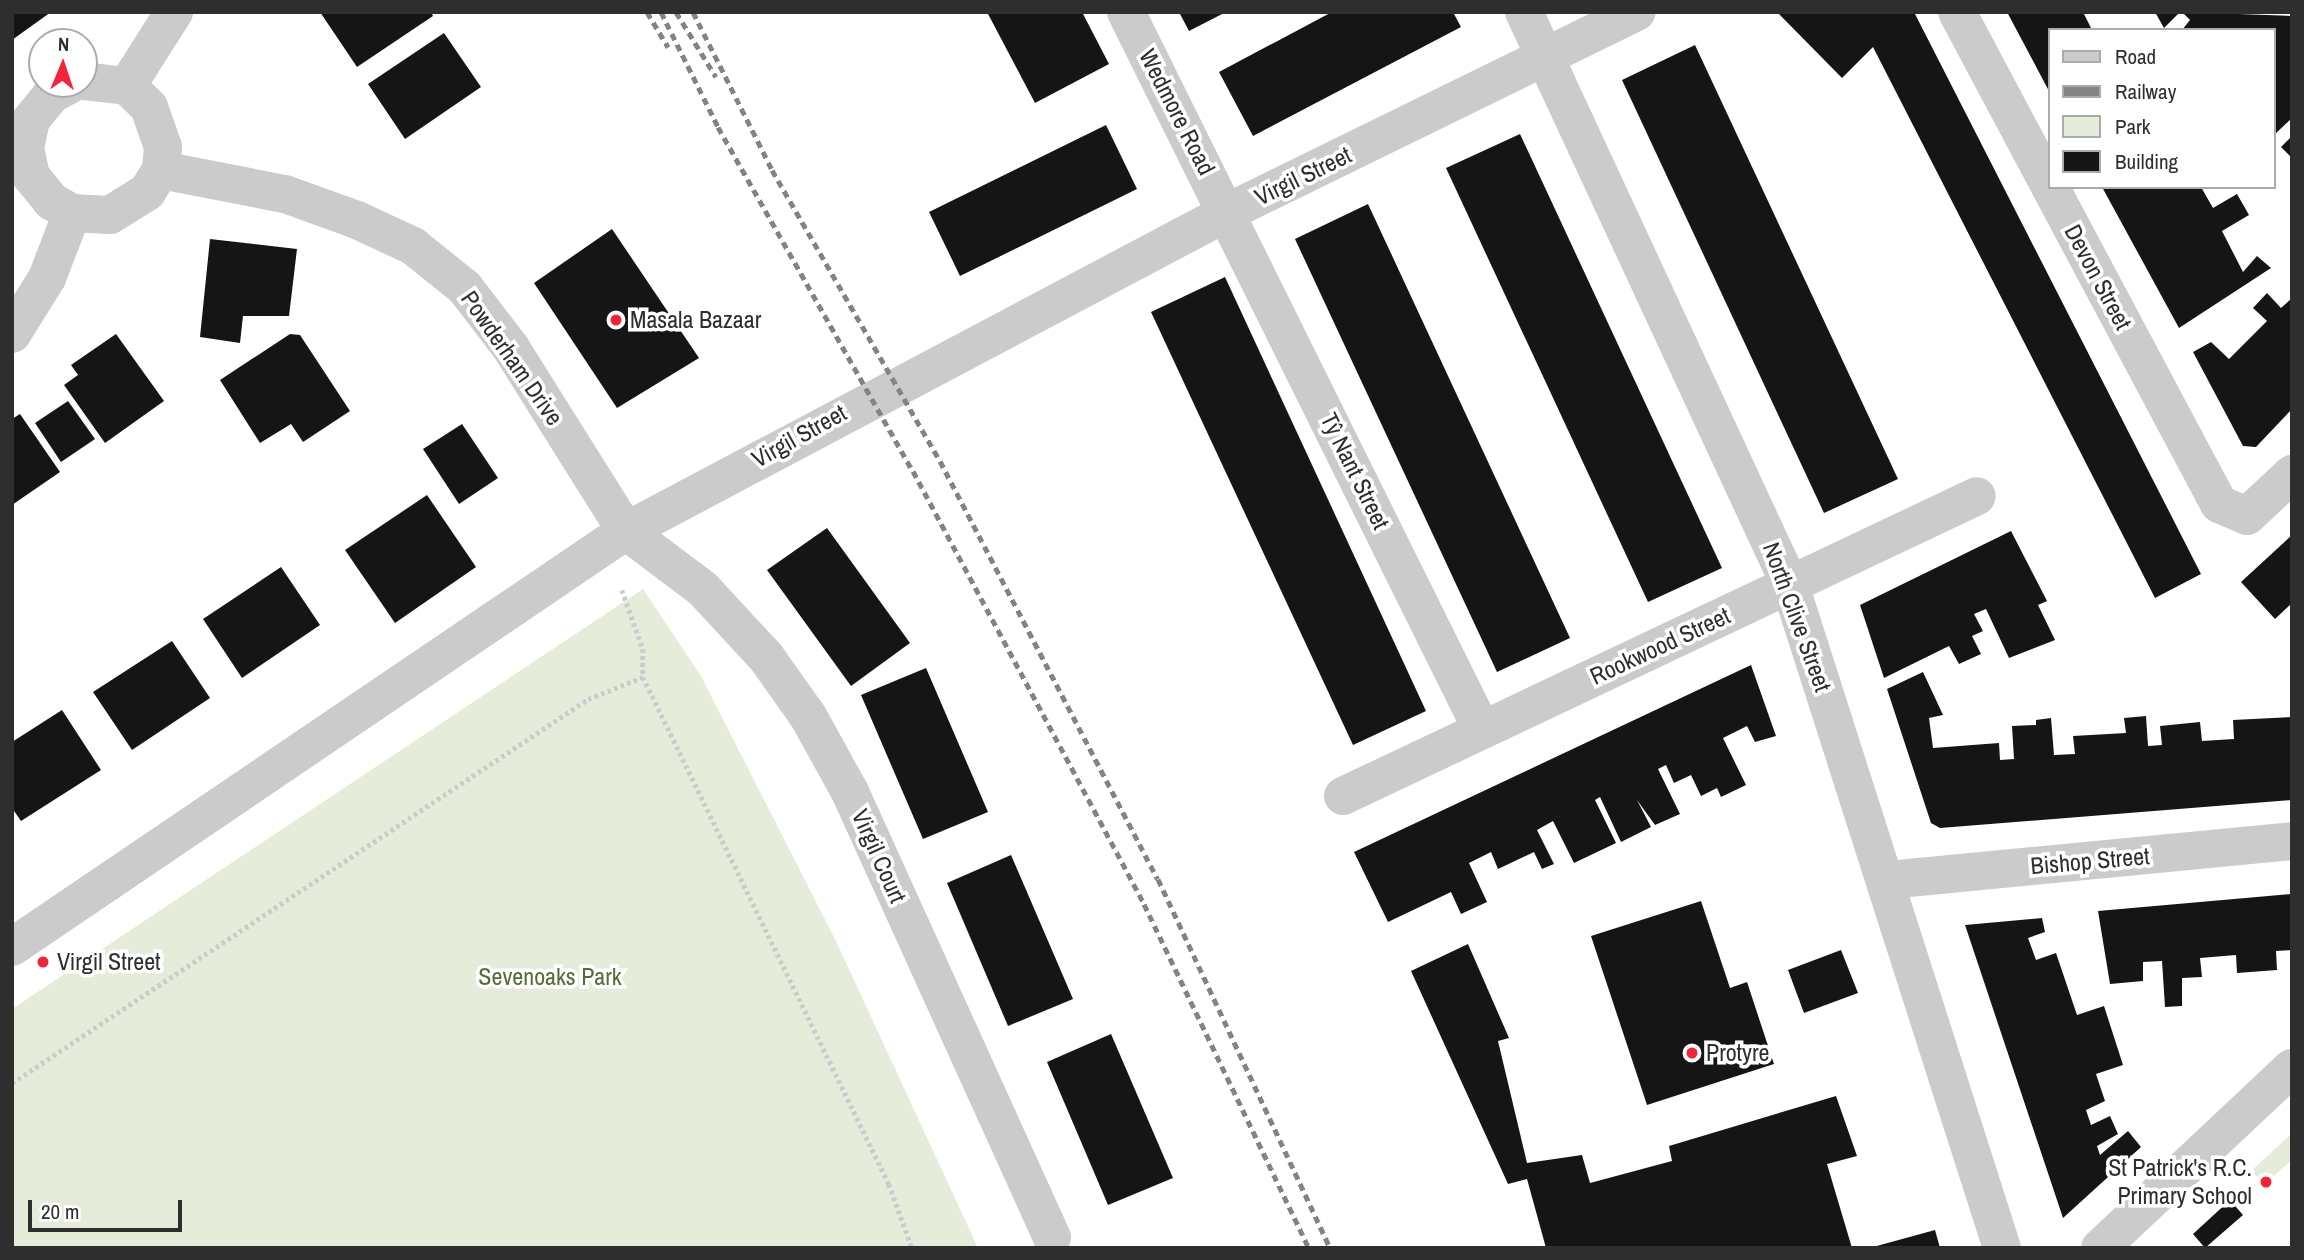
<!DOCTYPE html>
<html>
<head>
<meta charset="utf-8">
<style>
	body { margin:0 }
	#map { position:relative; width:2304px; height:1260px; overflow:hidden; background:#fff; font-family:"Archivo Narrow",sans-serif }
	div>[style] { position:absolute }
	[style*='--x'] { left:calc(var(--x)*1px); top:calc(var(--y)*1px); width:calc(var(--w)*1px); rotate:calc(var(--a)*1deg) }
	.green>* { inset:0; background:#e5edda }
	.building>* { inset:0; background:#151515 }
	.path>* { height:4.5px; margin-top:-2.25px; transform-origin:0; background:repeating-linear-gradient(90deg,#cbcbcb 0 3.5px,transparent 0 7px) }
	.minor>* { height:38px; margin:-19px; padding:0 19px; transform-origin:19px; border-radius:19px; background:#cbcbcb }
	.rail>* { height:5px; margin-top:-2.5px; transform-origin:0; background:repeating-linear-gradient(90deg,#838383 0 7px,transparent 0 12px) }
	.dots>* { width:19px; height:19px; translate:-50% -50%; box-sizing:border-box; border:4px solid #fff; border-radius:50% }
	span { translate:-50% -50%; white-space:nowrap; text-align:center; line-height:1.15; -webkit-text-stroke:7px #fff; paint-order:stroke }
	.street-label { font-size:24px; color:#2e2e2e }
	.poi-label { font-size:24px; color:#2e2e2e }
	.left { translate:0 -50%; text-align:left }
	.right { translate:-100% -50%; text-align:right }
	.park-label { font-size:24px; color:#526d38 }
	.frame { position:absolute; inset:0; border:14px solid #2e2e2e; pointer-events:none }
	.legend { position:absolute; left:2048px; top:28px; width:228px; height:161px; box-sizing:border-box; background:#fff; border:2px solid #ababab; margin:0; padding:9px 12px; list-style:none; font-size:21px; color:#2e2e2e }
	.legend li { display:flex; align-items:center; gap:14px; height:35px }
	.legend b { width:35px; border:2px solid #ababab }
	.north { position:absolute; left:28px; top:28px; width:70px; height:70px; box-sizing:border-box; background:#fff; border:2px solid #ababab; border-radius:50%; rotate:2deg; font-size:19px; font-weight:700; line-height:28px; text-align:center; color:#2e2e2e }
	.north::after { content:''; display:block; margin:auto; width:24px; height:32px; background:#f32338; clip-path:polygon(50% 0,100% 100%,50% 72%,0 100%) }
	.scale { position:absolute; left:28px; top:1200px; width:154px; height:32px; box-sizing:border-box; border:4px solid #2e2e2e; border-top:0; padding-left:9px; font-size:21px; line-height:24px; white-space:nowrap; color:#2e2e2e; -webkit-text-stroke:5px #fff; paint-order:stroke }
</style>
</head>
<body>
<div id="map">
	<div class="green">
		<div style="clip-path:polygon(643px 589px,701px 676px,836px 941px,978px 1248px,12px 1248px,12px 1009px)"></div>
		<div style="clip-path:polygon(2292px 1133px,2292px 1160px,2265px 1184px,2251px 1171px)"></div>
	</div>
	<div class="building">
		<div style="clip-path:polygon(12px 12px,51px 12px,12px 40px)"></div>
		<div style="clip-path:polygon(320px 12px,431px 12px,433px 16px,357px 67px)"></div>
		<div style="clip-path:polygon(987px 12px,1082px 12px,1109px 64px,1035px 103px)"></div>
		<div style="clip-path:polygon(1179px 12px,1226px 12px,1189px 31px)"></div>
		<div style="clip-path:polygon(1332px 12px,1453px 12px,1461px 27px,1253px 136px,1219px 72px)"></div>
		<div style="clip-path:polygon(1777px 12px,1914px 12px,2201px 574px,2155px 598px,1873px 47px,1842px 78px)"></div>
		<div style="clip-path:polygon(2007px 12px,2083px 12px,2092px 30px,2050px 30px,2050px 93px)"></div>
		<div style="clip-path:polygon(2155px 12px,2180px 12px,2164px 28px)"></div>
		<div style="clip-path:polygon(2182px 12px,2292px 16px,2292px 118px,2274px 135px,2274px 30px,2182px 30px,2190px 20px)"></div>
		<div style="clip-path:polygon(444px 33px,481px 87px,405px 139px,368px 84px)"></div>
		<div style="clip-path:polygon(1695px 45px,1898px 479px,1824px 513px,1622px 80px)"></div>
		<div style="clip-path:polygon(1106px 125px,1137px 189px,960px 276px,929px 212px)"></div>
		<div style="clip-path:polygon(1520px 134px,1722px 568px,1648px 602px,1446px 168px)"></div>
		<div style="clip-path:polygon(2292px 136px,2292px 158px,2281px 147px)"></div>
		<div style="clip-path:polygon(2102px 187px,2201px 187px,2213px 208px,2237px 194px,2249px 215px,2222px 231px,2243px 272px,2257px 256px,2271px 268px,2179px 328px)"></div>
		<div style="clip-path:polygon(1368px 204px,1570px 638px,1497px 672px,1295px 239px)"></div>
		<div style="clip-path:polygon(612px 229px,699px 358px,617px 408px,534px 283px)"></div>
		<div style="clip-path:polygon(210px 239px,297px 249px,289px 316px,243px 316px,240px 343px,200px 337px)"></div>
		<div style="clip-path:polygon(1225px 277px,1426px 711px,1353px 745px,1151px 312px)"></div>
		<div style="clip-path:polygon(2267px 293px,2281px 308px,2292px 298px,2292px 409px,2256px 447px,2243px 446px,2193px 352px,2211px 342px,2229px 359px,2267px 321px,2253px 308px)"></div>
		<div style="clip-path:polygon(116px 334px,164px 401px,105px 443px,64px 385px,78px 375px,71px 365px)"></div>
		<div style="clip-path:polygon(290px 334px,300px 335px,350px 411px,303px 442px,291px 424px,260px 443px,220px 380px)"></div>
		<div style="clip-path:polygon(68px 401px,95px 439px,61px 462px,35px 423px)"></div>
		<div style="clip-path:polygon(20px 414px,60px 472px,12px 505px,12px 419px)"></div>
		<div style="clip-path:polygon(462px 424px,498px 478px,459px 504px,423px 449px)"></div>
		<div style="clip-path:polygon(427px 495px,476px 567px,395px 623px,345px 550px)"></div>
		<div style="clip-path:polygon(827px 528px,910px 643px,851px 686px,767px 570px)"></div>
		<div style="clip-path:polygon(2011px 531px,2047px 601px,2038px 605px,2055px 640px,2009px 658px,1986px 609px,1974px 614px,1983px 631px,1972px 636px,1981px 654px,1959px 664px,1949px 646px,1884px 678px,1860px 605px)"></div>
		<div style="clip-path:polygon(2292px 535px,2292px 603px,2275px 619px,2241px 582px)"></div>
		<div style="clip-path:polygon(281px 567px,320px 625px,242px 678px,203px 619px)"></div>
		<div style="clip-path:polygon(172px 641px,210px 698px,132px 750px,93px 692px)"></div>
		<div style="clip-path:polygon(1751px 665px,1776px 736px,1755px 742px,1747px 726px,1723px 738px,1746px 785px,1721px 797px,1717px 788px,1701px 796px,1691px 775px,1674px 783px,1666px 765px,1658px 769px,1680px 814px,1655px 825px,1637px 800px,1651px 827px,1621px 842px,1600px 797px,1595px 800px,1616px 843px,1574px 863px,1553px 821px,1537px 830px,1554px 864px,1542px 869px,1534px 852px,1498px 869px,1491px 852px,1469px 863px,1487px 902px,1461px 914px,1451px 892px,1388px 922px,1354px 852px)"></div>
		<div style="clip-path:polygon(926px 668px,988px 812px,923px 839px,861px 695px)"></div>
		<div style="clip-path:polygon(1923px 672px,1943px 715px,1929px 718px,1933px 748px,1999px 743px,2000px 760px,2014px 759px,2012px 726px,2036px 725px,2036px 720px,2051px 718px,2054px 755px,2075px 754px,2073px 736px,2126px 733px,2124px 718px,2146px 716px,2148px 746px,2162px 745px,2160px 726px,2200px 722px,2202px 741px,2234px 739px,2233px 720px,2292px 717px,2292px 800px,1940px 828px,1931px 823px,1887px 689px)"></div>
		<div style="clip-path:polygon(62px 710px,101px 770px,21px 821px,12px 808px,12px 742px)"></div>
		<div style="clip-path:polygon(1011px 855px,1073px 999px,1008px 1026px,947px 883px)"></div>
		<div style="clip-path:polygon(2292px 894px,2292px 950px,2276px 951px,2277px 970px,2237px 973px,2236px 955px,2200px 958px,2202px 977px,2182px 978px,2182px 1006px,2165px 1007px,2162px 961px,2143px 962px,2143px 981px,2110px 984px,2098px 911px)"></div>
		<div style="clip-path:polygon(1701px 901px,1730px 988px,1747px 982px,1774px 1064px,1647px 1105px,1591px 936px)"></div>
		<div style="clip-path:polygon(2042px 918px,2045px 932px,2028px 938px,2036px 960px,2056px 953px,2077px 1015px,2104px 1006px,2123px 1065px,2096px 1074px,2105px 1101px,2086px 1110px,2091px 1125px,2110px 1116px,2118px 1134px,2097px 1146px,2100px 1155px,2128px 1131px,2141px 1147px,2063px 1218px,1965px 925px)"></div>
		<div style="clip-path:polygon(1468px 944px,1509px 1038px,1498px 1041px,1527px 1163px,1582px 1155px,1590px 1183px,1672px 1161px,1669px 1146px,1836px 1096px,1857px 1156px,1827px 1164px,1852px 1248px,1546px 1248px,1527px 1179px,1508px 1184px,1411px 971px)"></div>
		<div style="clip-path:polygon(1841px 950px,1858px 993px,1804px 1013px,1788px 970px)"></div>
		<div style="clip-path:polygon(1111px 1034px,1173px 1178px,1108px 1205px,1047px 1062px)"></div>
		<div style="clip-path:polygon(2230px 1200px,2243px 1215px,2205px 1248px,2193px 1234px)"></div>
		<div style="clip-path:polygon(1935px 1230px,1940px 1248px,1873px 1248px,1873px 1247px)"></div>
	</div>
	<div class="path">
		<div style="--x:622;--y:590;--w:63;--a:70.4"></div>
		<div style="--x:643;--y:649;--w:28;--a:90"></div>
		<div style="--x:643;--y:677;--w:564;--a:64.12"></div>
		<div style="--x:889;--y:1184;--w:68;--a:70.2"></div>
		<div style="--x:12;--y:1083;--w:692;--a:-33.69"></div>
		<div style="--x:588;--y:699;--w:59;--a:-21.8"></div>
	</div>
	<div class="minor">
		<div style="--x:1126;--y:12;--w:801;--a:63.63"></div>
		<div style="--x:1524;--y:12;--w:632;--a:65.1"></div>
		<div style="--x:1790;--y:585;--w:696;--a:72.27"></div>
		<div style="--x:1957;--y:12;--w:557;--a:61.96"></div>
		<div style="--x:2219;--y:504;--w:30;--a:23"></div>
		<div style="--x:2247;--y:516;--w:62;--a:-43"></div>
		<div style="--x:71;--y:84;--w:21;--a:152"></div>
		<div style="--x:52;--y:94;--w:33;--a:129"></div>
		<div style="--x:31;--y:120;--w:29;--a:102"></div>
		<div style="--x:25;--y:148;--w:29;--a:78"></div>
		<div style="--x:31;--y:176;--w:32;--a:51"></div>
		<div style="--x:51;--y:201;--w:24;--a:30"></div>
		<div style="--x:72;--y:213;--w:38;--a:3"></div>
		<div style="--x:110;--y:215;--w:44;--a:-31.9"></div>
		<div style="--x:147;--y:192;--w:26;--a:-58"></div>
		<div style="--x:161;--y:170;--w:23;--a:-85"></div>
		<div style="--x:163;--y:147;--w:42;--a:-109.3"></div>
		<div style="--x:149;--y:107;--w:30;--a:-136"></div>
		<div style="--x:127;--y:86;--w:43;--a:-173.4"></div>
		<div style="--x:127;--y:86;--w:88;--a:-57.6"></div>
		<div style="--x:161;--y:170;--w:126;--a:11"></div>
		<div style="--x:285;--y:194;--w:77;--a:19.9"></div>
		<div style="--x:357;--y:220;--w:62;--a:24.9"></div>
		<div style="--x:413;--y:246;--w:67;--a:38.9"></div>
		<div style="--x:465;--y:288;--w:76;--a:52.5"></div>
		<div style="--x:511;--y:348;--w:216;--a:57.9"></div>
		<div style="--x:626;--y:531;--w:96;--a:37"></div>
		<div style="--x:703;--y:589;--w:93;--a:47.2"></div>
		<div style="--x:766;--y:657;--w:72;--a:54.6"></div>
		<div style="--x:808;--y:716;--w:87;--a:61.1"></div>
		<div style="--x:850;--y:792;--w:489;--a:65.6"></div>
		<div style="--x:12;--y:334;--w:66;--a:-58"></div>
		<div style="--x:47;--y:278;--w:70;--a:-69"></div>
		<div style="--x:1343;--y:796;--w:701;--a:-25.32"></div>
		<div style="--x:1888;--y:880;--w:406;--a:-5.5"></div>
		<div style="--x:12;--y:947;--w:742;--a:-34.12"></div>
		<div style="--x:626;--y:531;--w:681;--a:-27.92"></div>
		<div style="--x:1228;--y:212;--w:455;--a:-26.1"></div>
		<div style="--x:2100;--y:1248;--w:263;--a:-43.2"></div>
	</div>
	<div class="rail">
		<div style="--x:647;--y:12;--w:41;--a:59"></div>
		<div style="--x:661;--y:12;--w:128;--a:63.6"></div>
		<div style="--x:718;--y:127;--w:395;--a:60.5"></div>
		<div style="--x:913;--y:471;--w:491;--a:61.9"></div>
		<div style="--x:1144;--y:904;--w:382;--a:64.4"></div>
		<div style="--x:676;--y:12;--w:76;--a:58.4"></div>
		<div style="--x:693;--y:12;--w:177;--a:63.4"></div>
		<div style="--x:772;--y:170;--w:336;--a:60"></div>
		<div style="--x:940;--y:461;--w:471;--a:62.5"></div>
		<div style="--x:1158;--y:879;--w:407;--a:65"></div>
	</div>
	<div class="dots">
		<div style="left:616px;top:320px;background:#f32338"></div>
		<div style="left:43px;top:962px;background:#f32338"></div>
		<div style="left:1692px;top:1053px;background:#f32338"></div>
		<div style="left:2266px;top:1182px;background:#f32338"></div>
	</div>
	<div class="street-label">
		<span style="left:1177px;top:112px;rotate:63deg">Wedmore Road</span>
		<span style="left:1303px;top:176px;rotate:-26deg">Virgil Street</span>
		<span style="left:2098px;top:277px;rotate:62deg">Devon Street</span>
		<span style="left:512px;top:358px;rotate:55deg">Powderham Drive</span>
		<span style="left:799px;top:436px;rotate:-29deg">Virgil Street</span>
		<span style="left:1355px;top:471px;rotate:64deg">Tŷ Nant Street</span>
		<span style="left:1797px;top:617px;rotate:70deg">North Clive Street</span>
		<span style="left:1660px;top:646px;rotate:-25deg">Rookwood Street</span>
		<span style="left:879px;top:856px;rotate:66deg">Virgil Court</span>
		<span style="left:2090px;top:861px;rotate:-5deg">Bishop Street</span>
	</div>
	<div class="poi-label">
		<span class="left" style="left:630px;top:320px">Masala Bazaar</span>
		<span class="left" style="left:57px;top:962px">Virgil Street</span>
		<span class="left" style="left:1706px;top:1053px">Protyre</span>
		<span class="right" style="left:2252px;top:1182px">St Patrick's R.C.<br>Primary School</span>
	</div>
	<div class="park-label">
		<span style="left:550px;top:977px">Sevenoaks Park</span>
	</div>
	<div class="frame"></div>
	<ul class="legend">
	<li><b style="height:9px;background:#cbcbcb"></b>Road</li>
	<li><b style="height:9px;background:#838383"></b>Railway</li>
	<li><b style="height:19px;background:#e5edda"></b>Park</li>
	<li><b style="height:19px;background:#151515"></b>Building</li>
	</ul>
	<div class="north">N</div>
	<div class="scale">20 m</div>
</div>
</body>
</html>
